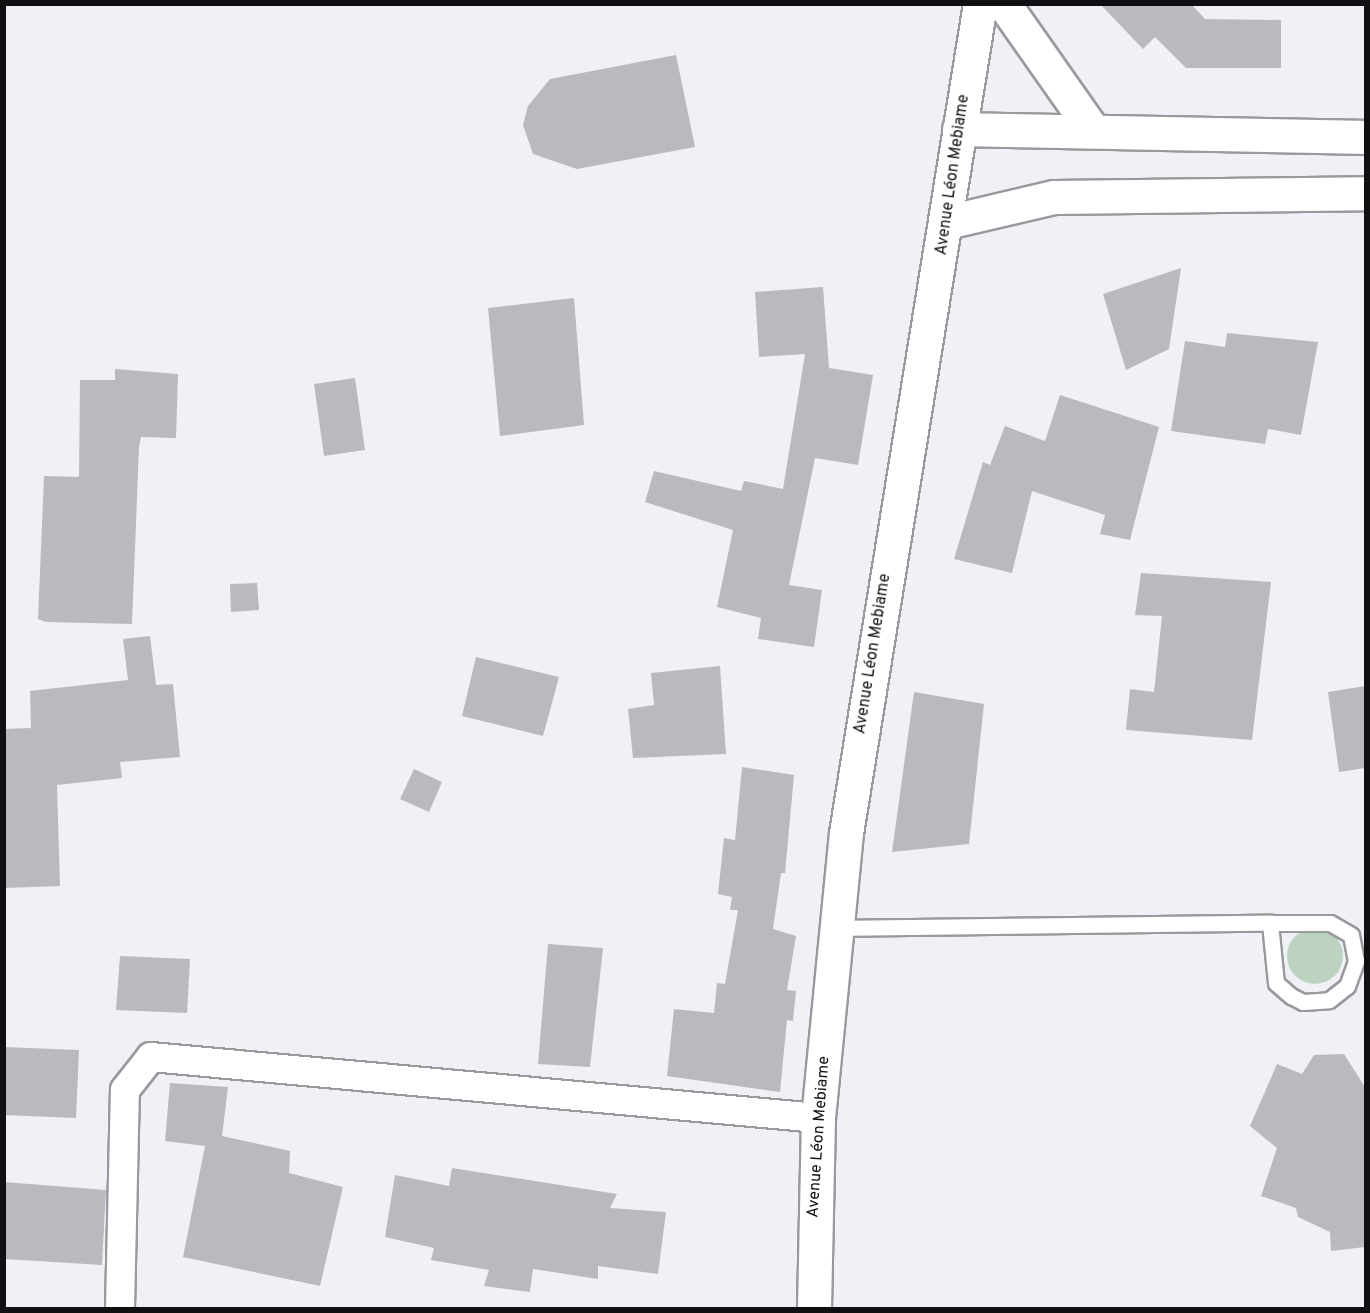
<!DOCTYPE html>
<html>
<head>
<meta charset="utf-8">
<style>
	body { margin:0 }
	#map { position:relative; width:1370px; height:1313px; overflow:hidden; background:#eff1f6; font-family:Overpass,sans-serif }
	div>[style] { position:absolute }
	[style*='--x'] { left:calc(var(--x)*1px); top:calc(var(--y)*1px); width:calc(var(--w)*1px); rotate:calc(var(--a)*1deg) }
	.green>* { inset:0; background:#bcd3c1 }
	.round { border-radius:50% }
	.building>* { inset:0; background:#b8babf }
	.roads { filter:drop-shadow(2px 0 #989a9e) drop-shadow(-2px 0 #989a9e) drop-shadow(0 2px #989a9e) drop-shadow(0 -2px #989a9e) }
	.lane>* { height:15px; margin:-7.5px; padding:0 7.5px; transform-origin:7.5px; border-radius:7.5px; background:#fff }
	.street>* { height:28px; margin:-14px; padding:0 14px; transform-origin:14px; border-radius:14px; background:#fff }
	.secondary>* { height:33px; margin:-16.5px; padding:0 16.5px; transform-origin:16.5px; border-radius:16.5px; background:#fff }
	span { translate:-50% -50%; white-space:nowrap; text-align:center; line-height:1.15; -webkit-text-stroke:4.5px #fff; paint-order:stroke }
	.street-label { font-size:16px; color:#0f1011 }
	.frame { position:absolute; inset:0; border:6px solid #0f1011; pointer-events:none }
</style>
</head>
<body>
<div id="map">
	<div class="green">
		<div class="round" style="left:1287px;top:928px;width:56px;height:56px"></div>
	</div>
	<div class="building">
		<div style="clip-path:polygon(1100px 4px,1191px 4px,1205px 19px,1281px 20px,1281px 68px,1186px 68px,1155px 37px,1143px 49px)"></div>
		<div style="clip-path:polygon(676px 55px,695px 147px,577px 169px,533px 154px,523px 125px,528px 106px,550px 79px)"></div>
		<div style="clip-path:polygon(1181px 268px,1169px 349px,1126px 370px,1103px 294px)"></div>
		<div style="clip-path:polygon(823px 287px,829px 368px,873px 375px,858px 465px,815px 458px,789px 585px,822px 590px,814px 647px,758px 639px,761px 618px,717px 607px,733px 530px,645px 502px,654px 471px,741px 491px,744px 481px,783px 489px,805px 354px,759px 357px,755px 292px)"></div>
		<div style="clip-path:polygon(574px 298px,584px 425px,500px 436px,488px 308px)"></div>
		<div style="clip-path:polygon(1227px 333px,1318px 342px,1301px 435px,1268px 429px,1265px 444px,1171px 431px,1185px 341px,1225px 347px)"></div>
		<div style="clip-path:polygon(115px 369px,178px 374px,176px 438px,141px 437px,139px 447px,132px 624px,46px 622px,38px 619px,44px 476px,79px 477px,80px 380px,115px 380px)"></div>
		<div style="clip-path:polygon(355px 378px,365px 450px,324px 456px,314px 384px)"></div>
		<div style="clip-path:polygon(1060px 395px,1159px 427px,1130px 540px,1100px 534px,1105px 515px,1032px 491px,1012px 573px,954px 559px,983px 462px,990px 465px,1005px 426px,1045px 441px)"></div>
		<div style="clip-path:polygon(1141px 573px,1271px 582px,1252px 740px,1126px 730px,1130px 689px,1154px 692px,1162px 616px,1135px 615px)"></div>
		<div style="clip-path:polygon(257px 583px,259px 610px,231px 612px,230px 584px)"></div>
		<div style="clip-path:polygon(150px 636px,156px 685px,173px 684px,180px 757px,120px 762px,122px 778px,57px 785px,60px 886px,4px 888px,4px 729px,31px 728px,30px 691px,128px 680px,123px 639px)"></div>
		<div style="clip-path:polygon(476px 657px,559px 677px,543px 736px,462px 716px)"></div>
		<div style="clip-path:polygon(720px 666px,726px 754px,633px 758px,628px 709px,654px 705px,651px 673px)"></div>
		<div style="clip-path:polygon(1365px 686px,1365px 768px,1339px 772px,1328px 692px)"></div>
		<div style="clip-path:polygon(914px 692px,984px 704px,969px 844px,892px 852px)"></div>
		<div style="clip-path:polygon(742px 767px,794px 775px,785px 873px,781px 873px,773px 929px,796px 936px,787px 990px,796px 991px,793px 1021px,787px 1020px,780px 1092px,667px 1076px,674px 1009px,714px 1013px,717px 983px,725px 984px,738px 910px,730px 910px,732px 897px,718px 894px,724px 838px,735px 840px)"></div>
		<div style="clip-path:polygon(414px 769px,442px 782px,429px 812px,400px 799px)"></div>
		<div style="clip-path:polygon(548px 944px,603px 948px,590px 1067px,538px 1064px)"></div>
		<div style="clip-path:polygon(120px 956px,190px 959px,187px 1013px,116px 1010px)"></div>
		<div style="clip-path:polygon(4px 1047px,79px 1050px,76px 1118px,4px 1115px)"></div>
		<div style="clip-path:polygon(1344px 1054px,1365px 1087px,1365px 1247px,1331px 1251px,1330px 1232px,1298px 1217px,1296px 1208px,1261px 1196px,1277px 1148px,1250px 1126px,1277px 1064px,1302px 1074px,1314px 1055px)"></div>
		<div style="clip-path:polygon(170px 1083px,228px 1087px,222px 1136px,290px 1151px,289px 1173px,343px 1187px,320px 1286px,183px 1257px,205px 1146px,165px 1141px)"></div>
		<div style="clip-path:polygon(452px 1168px,617px 1194px,610px 1208px,666px 1212px,658px 1274px,598px 1266px,598px 1279px,533px 1269px,530px 1292px,484px 1286px,489px 1270px,431px 1260px,434px 1248px,385px 1237px,395px 1175px,449px 1186px)"></div>
		<div style="clip-path:polygon(4px 1182px,106px 1190px,102px 1265px,4px 1259px)"></div>
	</div>
	<div class="roads">
		<div class="lane">
			<div style="--x:836;--y:928;--w:434;--a:-0.7"></div>
			<div style="--x:1270;--y:923;--w:60;--a:84.3"></div>
			<div style="--x:1276;--y:983;--w:20;--a:41"></div>
			<div style="--x:1291;--y:996;--w:13;--a:27"></div>
			<div style="--x:1303;--y:1002;--w:26;--a:-4"></div>
			<div style="--x:1329;--y:1000;--w:23;--a:-38"></div>
			<div style="--x:1347;--y:986;--w:27;--a:-70"></div>
			<div style="--x:1356;--y:961;--w:26;--a:-101"></div>
			<div style="--x:1351;--y:935;--w:24;--a:-150"></div>
			<div style="--x:1330;--y:923;--w:60;--a:180"></div>
		</div>
		<div class="street">
			<div style="--x:120;--y:1308;--w:218;--a:-88.7"></div>
			<div style="--x:125;--y:1090;--w:42;--a:-51.8"></div>
			<div style="--x:151;--y:1057;--w:670;--a:5.23"></div>
		</div>
		<div class="secondary">
			<div style="--x:1004;--y:4;--w:153;--a:54.9"></div>
			<div style="--x:959;--y:129;--w:407;--a:1.1"></div>
			<div style="--x:947;--y:222;--w:110;--a:-13.2"></div>
			<div style="--x:1054;--y:197;--w:312;--a:-0.7"></div>
			<div style="--x:814;--y:1308;--w:190;--a:-88.8"></div>
			<div style="--x:818;--y:1118;--w:286;--a:-84.4"></div>
			<div style="--x:846;--y:833;--w:840;--a:-80.82"></div>
		</div>
	</div>
	<div class="street-label">
		<span style="left:953px;top:175px;rotate:-82deg">Avenue Léon Mebiame</span>
		<span style="left:873px;top:654px;rotate:-81deg">Avenue Léon Mebiame</span>
		<span style="left:819px;top:1137px;rotate:-86deg">Avenue Léon Mebiame</span>
	</div>
	<div class="frame"></div>
</div>
</body>
</html>
